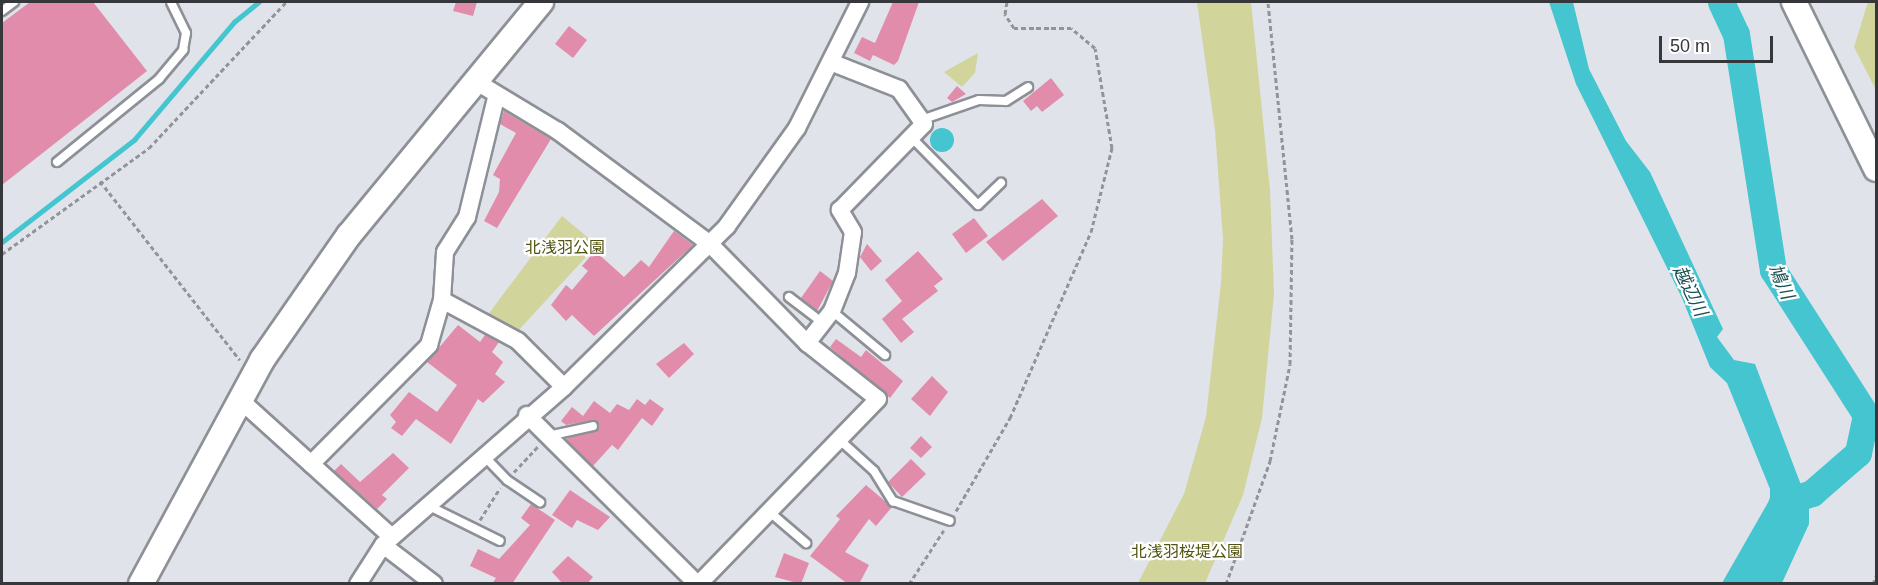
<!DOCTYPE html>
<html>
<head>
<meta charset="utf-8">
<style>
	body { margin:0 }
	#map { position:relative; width:1878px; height:585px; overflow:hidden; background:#e0e3ea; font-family:Helvetica,"Noto Sans JP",sans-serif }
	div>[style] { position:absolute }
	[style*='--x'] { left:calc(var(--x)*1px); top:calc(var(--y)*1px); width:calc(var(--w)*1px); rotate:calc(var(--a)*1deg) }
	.green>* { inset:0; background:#d1d49b }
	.water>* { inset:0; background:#45c5cf }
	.round { border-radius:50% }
	.stream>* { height:4.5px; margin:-2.25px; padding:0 2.25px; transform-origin:2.25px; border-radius:2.25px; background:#45c5cf }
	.river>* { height:27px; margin:-13.5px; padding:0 13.5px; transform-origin:13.5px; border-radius:13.5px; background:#45c5cf }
	.building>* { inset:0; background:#e28cac }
	.path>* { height:3px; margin-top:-1.5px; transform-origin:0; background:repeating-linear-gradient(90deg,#92949a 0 4.5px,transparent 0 7.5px) }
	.roads { filter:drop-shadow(2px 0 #8d9096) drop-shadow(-2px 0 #8d9096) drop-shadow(0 2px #8d9096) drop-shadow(0 -2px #8d9096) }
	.lane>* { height:8px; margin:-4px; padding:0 4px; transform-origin:4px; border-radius:4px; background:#fff }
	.street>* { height:16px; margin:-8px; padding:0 8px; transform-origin:8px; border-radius:8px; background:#fff }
	.secondary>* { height:24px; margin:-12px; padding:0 12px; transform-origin:12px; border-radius:12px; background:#fff }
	span { translate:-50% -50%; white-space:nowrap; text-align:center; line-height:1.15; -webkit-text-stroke:4.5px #fff; paint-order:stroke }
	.park-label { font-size:16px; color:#525311 }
	.water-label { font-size:18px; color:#1a5054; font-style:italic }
	.frame { position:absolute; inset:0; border:3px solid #36373a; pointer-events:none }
	.scale { position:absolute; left:1659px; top:36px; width:114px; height:27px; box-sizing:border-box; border:3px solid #36373a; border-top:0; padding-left:8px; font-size:18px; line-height:21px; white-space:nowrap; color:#36373a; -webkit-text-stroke:4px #fff; paint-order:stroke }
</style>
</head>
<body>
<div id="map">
	<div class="green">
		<div style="clip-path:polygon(1197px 2px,1251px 2px,1270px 190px,1274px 294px,1262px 418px,1243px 495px,1205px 583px,1138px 583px,1184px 494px,1206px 417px,1221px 283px,1223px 239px,1215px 130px)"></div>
		<div style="clip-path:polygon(1868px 2px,1876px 2px,1876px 90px,1854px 47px)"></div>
		<div style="clip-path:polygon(978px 53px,975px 73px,962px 87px,944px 72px)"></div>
		<div style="clip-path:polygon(562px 216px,597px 245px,516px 333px,487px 316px)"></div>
	</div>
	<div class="water">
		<div style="clip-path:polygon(1549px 2px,1573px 2px,1589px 69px,1626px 141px,1650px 172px,1723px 329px,1717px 337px,1734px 360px,1755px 364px,1809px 506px,1809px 524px,1782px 583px,1722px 583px,1770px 499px,1770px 489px,1727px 383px,1710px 367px,1682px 298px,1576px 84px)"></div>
		<div class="round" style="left:930px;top:128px;width:24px;height:24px"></div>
	</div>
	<div class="stream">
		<div style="--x:2;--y:242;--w:167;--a:-37.7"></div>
		<div style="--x:134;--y:140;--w:155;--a:-49.7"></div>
		<div style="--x:234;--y:22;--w:32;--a:-39"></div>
	</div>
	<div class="river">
		<div style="--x:1721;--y:2;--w:35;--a:65"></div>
		<div style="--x:1736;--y:34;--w:239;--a:81.1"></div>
		<div style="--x:1773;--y:270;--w:172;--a:57.3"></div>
		<div style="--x:1866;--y:415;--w:39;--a:102"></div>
		<div style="--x:1858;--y:453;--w:61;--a:139"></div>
		<div style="--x:1812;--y:493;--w:32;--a:162"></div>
	</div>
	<div class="building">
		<div style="clip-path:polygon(30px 2px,93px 2px,147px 71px,2px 185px,2px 23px)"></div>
		<div style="clip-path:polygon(456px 2px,477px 2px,473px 16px,453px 11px)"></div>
		<div style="clip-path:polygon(893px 2px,919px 2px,898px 61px,894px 65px,873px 55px,870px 61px,854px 53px,862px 37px,875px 43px)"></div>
		<div style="clip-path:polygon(569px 26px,587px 40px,573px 58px,555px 44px)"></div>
		<div style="clip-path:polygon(1051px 78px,1064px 95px,1042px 112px,1037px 106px,1031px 111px,1023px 101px)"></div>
		<div style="clip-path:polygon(957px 86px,966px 94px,952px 102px,947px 98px)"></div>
		<div style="clip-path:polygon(504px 111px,551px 139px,497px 228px,484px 221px,499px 192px,500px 179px,493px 175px,516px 133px,500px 124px)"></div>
		<div style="clip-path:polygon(1042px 199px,1058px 216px,1003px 261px,986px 242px)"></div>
		<div style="clip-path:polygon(974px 218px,988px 236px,966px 253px,952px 234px)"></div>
		<div style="clip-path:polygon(674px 231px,693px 245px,594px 336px,572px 315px,566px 321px,551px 305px,566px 285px,572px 290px,588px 271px,582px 266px,595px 251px,624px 277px,641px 260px,649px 267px)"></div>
		<div style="clip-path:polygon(867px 244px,882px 261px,871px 271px,860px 257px)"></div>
		<div style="clip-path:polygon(918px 251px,943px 279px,934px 286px,938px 291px,902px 319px,914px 332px,901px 343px,882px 319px,902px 301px,885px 280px)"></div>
		<div style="clip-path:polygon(820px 271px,833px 281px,817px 311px,801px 298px)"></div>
		<div style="clip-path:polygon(458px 325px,480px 342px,485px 335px,499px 342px,492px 352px,503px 362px,495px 374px,505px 382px,483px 403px,478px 399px,451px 444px,416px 419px,402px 436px,391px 428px,396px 422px,390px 415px,409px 392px,437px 412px,457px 385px,427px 362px)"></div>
		<div style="clip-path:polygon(836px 339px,861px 357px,866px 350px,903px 381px,890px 398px,830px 347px)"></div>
		<div style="clip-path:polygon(684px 343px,694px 354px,669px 378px,656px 364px)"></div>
		<div style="clip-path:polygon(932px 376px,948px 392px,930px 416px,911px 399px)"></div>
		<div style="clip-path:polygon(637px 399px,645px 405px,650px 399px,664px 409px,652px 426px,642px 418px,618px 450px,612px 445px,593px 466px,566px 439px,599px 427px,594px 420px,566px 425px,561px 421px,572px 407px,583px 416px,594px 401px,610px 413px,617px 404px,629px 410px)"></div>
		<div style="clip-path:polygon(921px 436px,932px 447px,921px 458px,910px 448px)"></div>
		<div style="clip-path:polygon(393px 453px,409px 468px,382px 495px,387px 499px,377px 509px,334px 471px,341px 464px,360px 482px)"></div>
		<div style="clip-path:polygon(911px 459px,926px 474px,902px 497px,888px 482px)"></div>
		<div style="clip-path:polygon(866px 485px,892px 507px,876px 526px,869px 519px,845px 552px,869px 565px,859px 584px,848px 584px,810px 556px,840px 519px,836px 516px)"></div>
		<div style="clip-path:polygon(570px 490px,610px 517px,598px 530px,577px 520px,572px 528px,552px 515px)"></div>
		<div style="clip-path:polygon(531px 504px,555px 520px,512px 584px,492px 584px,496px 578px,470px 566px,478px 549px,499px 559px,530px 525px,521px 518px)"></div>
		<div style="clip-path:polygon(784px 553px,809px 563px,801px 584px,775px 577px)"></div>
		<div style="clip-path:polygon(568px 556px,593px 577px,587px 584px,563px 584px,552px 572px)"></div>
	</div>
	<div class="path">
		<div style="--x:100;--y:181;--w:227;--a:52"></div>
		<div style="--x:2;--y:254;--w:181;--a:-35.8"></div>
		<div style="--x:149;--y:148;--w:200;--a:-46.8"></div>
		<div style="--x:514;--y:472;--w:35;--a:-47"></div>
		<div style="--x:956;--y:511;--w:108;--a:-59.9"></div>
		<div style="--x:1010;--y:418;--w:203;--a:-66.5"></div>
		<div style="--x:1091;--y:232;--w:87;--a:-76"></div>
		<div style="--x:1112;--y:148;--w:101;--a:-99.6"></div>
		<div style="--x:1095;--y:48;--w:31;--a:-140"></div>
		<div style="--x:1071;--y:28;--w:57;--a:180"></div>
		<div style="--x:1014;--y:28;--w:17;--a:-123"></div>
		<div style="--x:1005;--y:14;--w:12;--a:-81"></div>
		<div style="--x:480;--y:520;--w:38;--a:-58"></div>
		<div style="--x:909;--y:584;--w:64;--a:-57.1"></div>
		<div style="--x:1226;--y:584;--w:131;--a:-70.3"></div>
		<div style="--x:1270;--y:461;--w:99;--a:-78.3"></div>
		<div style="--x:1290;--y:364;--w:125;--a:-89.1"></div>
		<div style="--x:1292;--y:239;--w:238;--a:-95.8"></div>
		<div style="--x:1873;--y:584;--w:9;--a:-69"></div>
	</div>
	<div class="roads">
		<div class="lane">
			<div style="--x:2;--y:11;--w:15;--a:-37"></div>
			<div style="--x:924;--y:119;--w:58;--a:-19.1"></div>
			<div style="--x:979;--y:100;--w:27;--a:2"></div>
			<div style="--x:1006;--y:101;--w:26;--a:-32"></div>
			<div style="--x:912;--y:138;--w:94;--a:45.4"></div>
			<div style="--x:978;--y:205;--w:32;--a:-44"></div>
			<div style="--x:57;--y:162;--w:132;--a:-39.1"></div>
			<div style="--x:159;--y:79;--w:38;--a:-50"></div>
			<div style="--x:183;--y:50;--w:17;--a:-80"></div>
			<div style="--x:186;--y:33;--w:34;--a:-116"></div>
			<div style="--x:789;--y:297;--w:43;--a:37.4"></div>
			<div style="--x:832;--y:311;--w:69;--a:39.7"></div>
			<div style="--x:548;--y:436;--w:46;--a:-12.5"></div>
			<div style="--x:842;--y:442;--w:43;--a:42.2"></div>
			<div style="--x:874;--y:471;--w:36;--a:58"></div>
			<div style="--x:893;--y:501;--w:60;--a:19.3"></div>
			<div style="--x:483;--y:455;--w:35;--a:46"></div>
			<div style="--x:507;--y:480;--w:40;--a:34"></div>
			<div style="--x:427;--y:505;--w:81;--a:26.3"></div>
			<div style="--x:772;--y:514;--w:45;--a:40.5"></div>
		</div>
		<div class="street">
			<div style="--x:475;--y:81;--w:97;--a:31.1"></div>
			<div style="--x:558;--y:131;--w:189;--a:36.6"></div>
			<div style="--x:710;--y:244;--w:139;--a:45.6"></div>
			<div style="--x:807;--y:343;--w:90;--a:38.3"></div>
			<div style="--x:878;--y:399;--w:257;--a:134.1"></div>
			<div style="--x:442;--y:300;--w:86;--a:28.3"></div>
			<div style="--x:518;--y:341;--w:65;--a:45"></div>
			<div style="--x:807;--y:343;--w:41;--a:-52"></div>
			<div style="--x:832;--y:311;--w:41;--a:-68.5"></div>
			<div style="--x:847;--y:273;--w:41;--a:-81.7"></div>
			<div style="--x:853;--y:232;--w:26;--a:-121"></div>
			<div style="--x:840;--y:210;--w:120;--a:-45.7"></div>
			<div style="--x:924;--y:124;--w:43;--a:-125.5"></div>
			<div style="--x:899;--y:89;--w:71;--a:-158.5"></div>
			<div style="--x:238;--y:398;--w:207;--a:42.1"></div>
			<div style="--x:527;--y:415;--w:240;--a:44.8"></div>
			<div style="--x:311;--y:464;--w:168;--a:-45.2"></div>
			<div style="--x:429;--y:345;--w:47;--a:-73.9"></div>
			<div style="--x:442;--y:300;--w:48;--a:-86.4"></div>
			<div style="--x:445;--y:252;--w:41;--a:-57.8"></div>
			<div style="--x:467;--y:217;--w:122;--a:-76.3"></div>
			<div style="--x:383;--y:545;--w:64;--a:37.4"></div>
			<div style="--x:358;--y:584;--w:46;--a:-57.3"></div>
			<div style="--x:383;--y:545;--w:240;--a:-41.1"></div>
			<div style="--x:564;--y:387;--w:229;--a:-44.6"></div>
			<div style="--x:727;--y:226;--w:120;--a:-54.5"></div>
			<div style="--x:797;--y:128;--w:141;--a:-63.4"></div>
		</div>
		<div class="secondary">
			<div style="--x:1794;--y:2;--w:186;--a:63.8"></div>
			<div style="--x:141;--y:584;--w:255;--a:-61.6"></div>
			<div style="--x:262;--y:360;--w:152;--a:-55.2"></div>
			<div style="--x:349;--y:235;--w:302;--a:-50.5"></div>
		</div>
	</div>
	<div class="park-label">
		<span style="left:565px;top:248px">北浅羽公園</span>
		<span style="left:1187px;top:552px">北浅羽桜堤公園</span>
	</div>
	<div class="water-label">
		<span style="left:1781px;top:282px;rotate:66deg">鳩川</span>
		<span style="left:1690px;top:291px;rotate:64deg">越辺川</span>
	</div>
	<div class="frame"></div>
	<div class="scale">50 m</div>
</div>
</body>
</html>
